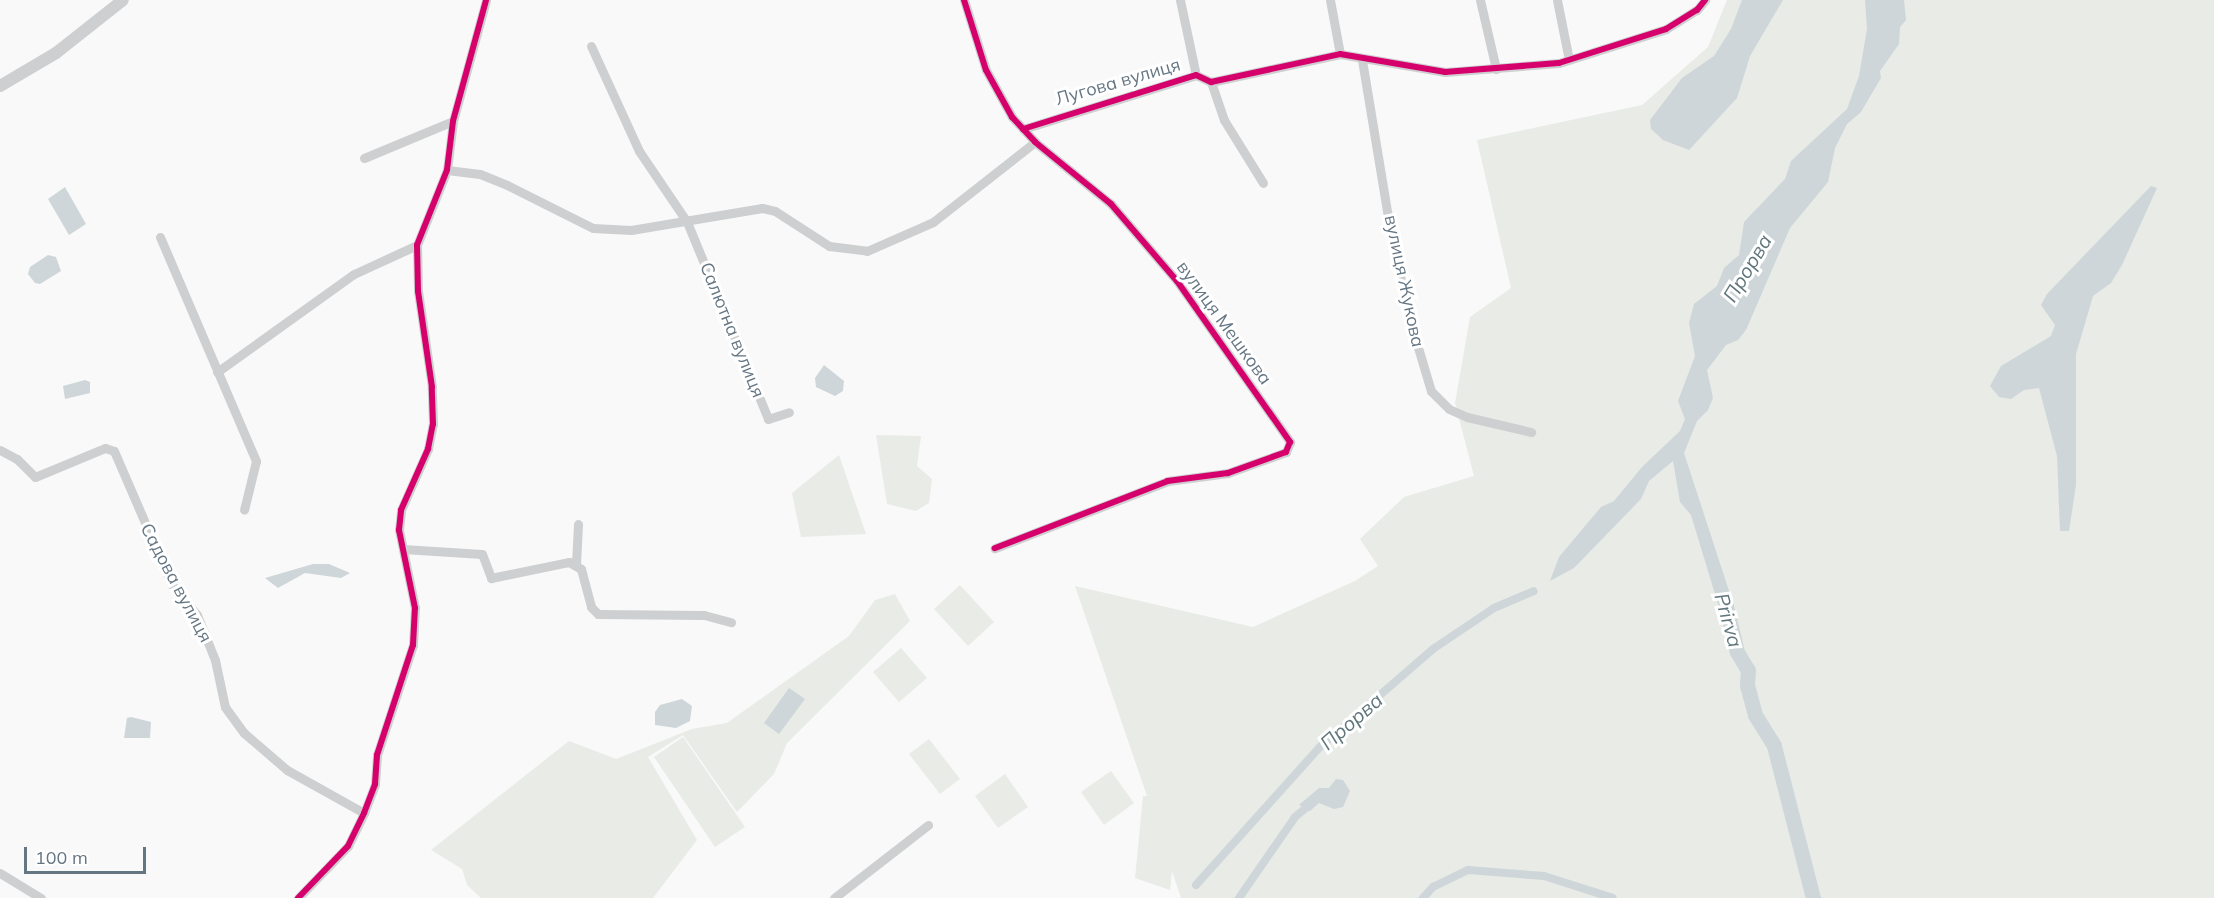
<!DOCTYPE html>
<html>
<head>
<meta charset="utf-8">
<style>
	body { margin:0 }
	#map { position:relative; width:2214px; height:898px; overflow:hidden; background:#f9f9f9; font-family:Mulish,sans-serif }
	div>[style] { position:absolute }
	[style*='--x'] { left:calc(var(--x)*1px); top:calc(var(--y)*1px); width:calc(var(--w)*1px); rotate:calc(var(--a)*1deg) }
	.green>* { inset:0; background:#e8ebe6 }
	.water>* { inset:0; background:#ced6d9 }
	.canal>* { height:8px; margin:-4px; padding:0 4px; transform-origin:4px; border-radius:4px; background:#ced6d9 }
	.river>* { height:15px; margin:-7.5px; padding:0 7.5px; transform-origin:7.5px; border-radius:7.5px; background:#ced6d9 }
	.minor>* { height:9px; margin:-4.5px; padding:0 4.5px; transform-origin:4.5px; border-radius:4.5px; background:#cecfd0 }
	.tertiary>* { height:12px; margin:-6px; padding:0 6px; transform-origin:6px; border-radius:6px; background:#cecfd0 }
	.cycleway>* { height:6px; margin:-3px; padding:0 3px; transform-origin:3px; border-radius:3px; background:#d6006c }
	span { translate:-50% -50%; white-space:nowrap; text-align:center; line-height:1.15; -webkit-text-stroke:6px #fff; paint-order:stroke }
	.street-label { font-size:18px; color:#657683 }
	.water-label { font-size:20px; color:#60757c; font-style:italic }
	.scale { position:absolute; left:24px; top:847px; width:122px; height:27px; box-sizing:border-box; border:3px solid #657683; border-top:0; padding-left:8px; font-size:18px; line-height:21px; white-space:nowrap; color:#657683; -webkit-text-stroke:4px #fff; paint-order:stroke }
</style>
</head>
<body>
<div id="map">
	<div class="green">
		<div style="clip-path:polygon(1727px 0,2214px 0,2214px 898px,1181px 898px,1172px 871px,1170px 890px,1135px 878px,1143px 796px,1147px 796px,1075px 586px,1253px 627px,1355px 581px,1378px 566px,1360px 539px,1404px 497px,1474px 476px,1455px 403px,1470px 317px,1511px 288px,1477px 140px,1642px 105px,1708px 47px)"></div>
		<div style="clip-path:polygon(876px 435px,921px 436px,917px 466px,932px 479px,929px 503px,916px 511px,887px 504px)"></div>
		<div style="clip-path:polygon(839px 455px,866px 534px,801px 537px,792px 493px)"></div>
		<div style="clip-path:polygon(960px 585px,994px 622px,968px 646px,934px 609px)"></div>
		<div style="clip-path:polygon(895px 594px,910px 621px,787px 743px,774px 774px,737px 812px,683px 735px,648px 757px,697px 840px,653px 898px,481px 898px,467px 885px,462px 869px,431px 850px,569px 741px,616px 759px,692px 729px,727px 723px,849px 636px,875px 600px)"></div>
		<div style="clip-path:polygon(901px 648px,927px 678px,899px 702px,873px 672px)"></div>
		<div style="clip-path:polygon(683px 737px,745px 827px,715px 847px,654px 757px)"></div>
		<div style="clip-path:polygon(929px 739px,960px 779px,940px 794px,909px 754px)"></div>
		<div style="clip-path:polygon(1111px 771px,1134px 803px,1104px 825px,1081px 792px)"></div>
		<div style="clip-path:polygon(1005px 774px,1028px 807px,998px 828px,975px 796px)"></div>
	</div>
	<div class="water">
		<div style="clip-path:polygon(1742px 0,1783px 0,1750px 56px,1737px 98px,1689px 150px,1663px 140px,1651px 129px,1650px 120px,1682px 78px,1714px 56px,1731px 29px)"></div>
		<div style="clip-path:polygon(1865px 0,1904px 0,1906px 20px,1900px 27px,1899px 44px,1880px 71px,1881px 78px,1861px 112px,1847px 124px,1835px 148px,1828px 182px,1790px 228px,1746px 330px,1738px 340px,1726px 345px,1707px 370px,1713px 398px,1708px 410px,1697px 421px,1684px 453px,1731px 597px,1732px 625px,1718px 604px,1691px 515px,1680px 502px,1673px 461px,1649px 481px,1641px 499px,1574px 568px,1550px 581px,1559px 557px,1601px 507px,1614px 501px,1642px 467px,1680px 431px,1685px 419px,1678px 401px,1695px 356px,1689px 323px,1694px 304px,1717px 286px,1724px 268px,1739px 255px,1744px 222px,1785px 179px,1791px 161px,1847px 109px,1859px 76px,1867px 29px)"></div>
		<div style="clip-path:polygon(2151px 186px,2157px 188px,2122px 265px,2111px 283px,2093px 296px,2076px 354px,2076px 485px,2069px 531px,2060px 531px,2057px 456px,2039px 388px,2024px 390px,2011px 399px,1999px 397px,1990px 386px,2001px 366px,2051px 336px,2055px 325px,2041px 305px,2047px 294px)"></div>
		<div style="clip-path:polygon(65px 187px,86px 224px,69px 235px,48px 199px)"></div>
		<div style="clip-path:polygon(48px 255px,56px 257px,61px 271px,40px 284px,35px 283px,28px 274px,30px 267px)"></div>
		<div style="clip-path:polygon(824px 365px,844px 381px,843px 391px,835px 396px,816px 387px,815px 378px)"></div>
		<div style="clip-path:polygon(85px 380px,90px 382px,90px 393px,65px 399px,63px 386px)"></div>
		<div style="clip-path:polygon(313px 564px,329px 564px,350px 573px,341px 578px,305px 573px,278px 588px,265px 578px)"></div>
		<div style="clip-path:polygon(789px 688px,805px 699px,779px 734px,764px 723px)"></div>
		<div style="clip-path:polygon(682px 699px,692px 706px,690px 721px,676px 728px,655px 725px,655px 712px,660px 705px)"></div>
		<div style="clip-path:polygon(131px 717px,151px 722px,150px 738px,124px 738px,127px 718px)"></div>
		<div style="clip-path:polygon(1336px 779px,1343px 780px,1350px 791px,1343px 807px,1334px 809px,1319px 803px,1310px 811px,1299px 805px,1319px 788px,1329px 788px)"></div>
	</div>
	<div class="canal">
		<div style="--x:1196;--y:885;--w:186;--a:-48.1"></div>
		<div style="--x:1320;--y:747;--w:150;--a:-40.9"></div>
		<div style="--x:1433;--y:649;--w:73;--a:-33.9"></div>
		<div style="--x:1494;--y:608;--w:43;--a:-23"></div>
		<div style="--x:1239;--y:898;--w:98;--a:-55.3"></div>
		<div style="--x:1295;--y:817;--w:23;--a:-40"></div>
		<div style="--x:1423;--y:898;--w:15;--a:-48"></div>
		<div style="--x:1433;--y:887;--w:39;--a:-26"></div>
		<div style="--x:1468;--y:870;--w:76;--a:4.5"></div>
		<div style="--x:1544;--y:876;--w:72;--a:17.7"></div>
	</div>
	<div class="river">
		<div style="--x:1726;--y:606;--w:47;--a:76.6"></div>
		<div style="--x:1737;--y:652;--w:21;--a:59"></div>
		<div style="--x:1748;--y:670;--w:15;--a:94"></div>
		<div style="--x:1747;--y:685;--w:31;--a:75"></div>
		<div style="--x:1755;--y:715;--w:36;--a:58"></div>
		<div style="--x:1774;--y:746;--w:157;--a:75.6"></div>
	</div>
	<div class="minor">
		<div style="--x:964;--y:0;--w:73;--a:72.6"></div>
		<div style="--x:986;--y:70;--w:54;--a:61"></div>
		<div style="--x:1012;--y:117;--w:34;--a:47"></div>
		<div style="--x:1035;--y:142;--w:98;--a:39.2"></div>
		<div style="--x:1111;--y:204;--w:101;--a:49.4"></div>
		<div style="--x:1177;--y:281;--w:197;--a:54.9"></div>
		<div style="--x:1290;--y:442;--w:11;--a:112"></div>
		<div style="--x:1286;--y:452;--w:62;--a:160.1"></div>
		<div style="--x:1228;--y:473;--w:61;--a:172.4"></div>
		<div style="--x:1168;--y:481;--w:186;--a:158.8"></div>
		<div style="--x:1180;--y:0;--w:77;--a:78"></div>
		<div style="--x:1330;--y:0;--w:55;--a:79.5"></div>
		<div style="--x:1480;--y:0;--w:71;--a:76.9"></div>
		<div style="--x:1557;--y:0;--w:61;--a:78.7"></div>
		<div style="--x:591;--y:46;--w:115;--a:65.4"></div>
		<div style="--x:639;--y:151;--w:86;--a:55.9"></div>
		<div style="--x:687;--y:222;--w:213;--a:67.6"></div>
		<div style="--x:768;--y:419;--w:22;--a:-18"></div>
		<div style="--x:1362;--y:60;--w:178;--a:80.6"></div>
		<div style="--x:1391;--y:236;--w:90;--a:77.2"></div>
		<div style="--x:1411;--y:324;--w:70;--a:73.4"></div>
		<div style="--x:1431;--y:391;--w:25;--a:45"></div>
		<div style="--x:1449;--y:409;--w:20;--a:24"></div>
		<div style="--x:1467;--y:417;--w:66;--a:13.2"></div>
		<div style="--x:1211;--y:82;--w:40;--a:71.1"></div>
		<div style="--x:1224;--y:120;--w:74;--a:58.2"></div>
		<div style="--x:1023;--y:129;--w:181;--a:-17.3"></div>
		<div style="--x:1196;--y:75;--w:17;--a:25"></div>
		<div style="--x:1211;--y:82;--w:132;--a:-12.2"></div>
		<div style="--x:1340;--y:54;--w:107;--a:9.7"></div>
		<div style="--x:1445;--y:72;--w:114;--a:-4.5"></div>
		<div style="--x:1559;--y:63;--w:112;--a:-17.6"></div>
		<div style="--x:1666;--y:29;--w:36;--a:-32"></div>
		<div style="--x:1697;--y:10;--w:13;--a:-51"></div>
		<div style="--x:364;--y:158;--w:96;--a:-22.6"></div>
		<div style="--x:447;--y:170;--w:33;--a:7"></div>
		<div style="--x:480;--y:174;--w:29;--a:22"></div>
		<div style="--x:507;--y:185;--w:96;--a:26.6"></div>
		<div style="--x:593;--y:228;--w:38;--a:3"></div>
		<div style="--x:631;--y:230;--w:133;--a:-9.5"></div>
		<div style="--x:762;--y:208;--w:13;--a:13"></div>
		<div style="--x:775;--y:211;--w:64;--a:32.9"></div>
		<div style="--x:829;--y:246;--w:38;--a:7"></div>
		<div style="--x:867;--y:251;--w:72;--a:-23.7"></div>
		<div style="--x:933;--y:222;--w:130;--a:-38.1"></div>
		<div style="--x:160;--y:237;--w:244;--a:66.8"></div>
		<div style="--x:256;--y:461;--w:50;--a:103.8"></div>
		<div style="--x:217;--y:372;--w:168;--a:-35.6"></div>
		<div style="--x:354;--y:274;--w:69;--a:-24.7"></div>
		<div style="--x:0;--y:450;--w:19;--a:28"></div>
		<div style="--x:17;--y:459;--w:25;--a:45"></div>
		<div style="--x:35;--y:477;--w:76;--a:-22.5"></div>
		<div style="--x:105;--y:448;--w:9;--a:18"></div>
		<div style="--x:114;--y:451;--w:146;--a:66.6"></div>
		<div style="--x:172;--y:585;--w:39;--a:50"></div>
		<div style="--x:197;--y:615;--w:48;--a:68.2"></div>
		<div style="--x:215;--y:660;--w:48;--a:78"></div>
		<div style="--x:225;--y:707;--w:32;--a:54"></div>
		<div style="--x:244;--y:733;--w:57;--a:40.7"></div>
		<div style="--x:287;--y:770;--w:88;--a:29.2"></div>
		<div style="--x:403;--y:549;--w:79;--a:3.6"></div>
		<div style="--x:482;--y:554;--w:26;--a:69"></div>
		<div style="--x:491;--y:578;--w:80;--a:-11.6"></div>
		<div style="--x:569;--y:562;--w:14;--a:30"></div>
		<div style="--x:581;--y:569;--w:39;--a:75"></div>
		<div style="--x:591;--y:607;--w:10;--a:45"></div>
		<div style="--x:598;--y:614;--w:106;--a:0.5"></div>
		<div style="--x:704;--y:615;--w:28;--a:15"></div>
		<div style="--x:576;--y:564;--w:40;--a:-87.1"></div>
		<div style="--x:0;--y:873;--w:48;--a:31.4"></div>
		<div style="--x:298;--y:898;--w:72;--a:-46.1"></div>
		<div style="--x:348;--y:846;--w:37;--a:-64"></div>
		<div style="--x:364;--y:813;--w:31;--a:-69"></div>
		<div style="--x:375;--y:784;--w:29;--a:-86"></div>
		<div style="--x:377;--y:755;--w:116;--a:-71.9"></div>
		<div style="--x:413;--y:645;--w:37;--a:-87"></div>
		<div style="--x:415;--y:608;--w:80;--a:-101.6"></div>
		<div style="--x:399;--y:530;--w:20;--a:-84"></div>
		<div style="--x:401;--y:510;--w:67;--a:-66.1"></div>
		<div style="--x:428;--y:449;--w:25;--a:-79"></div>
		<div style="--x:433;--y:424;--w:37;--a:-92"></div>
		<div style="--x:432;--y:387;--w:97;--a:-98.3"></div>
		<div style="--x:418;--y:291;--w:46;--a:-91.2"></div>
		<div style="--x:417;--y:245;--w:81;--a:-68.2"></div>
		<div style="--x:447;--y:170;--w:49;--a:-83"></div>
		<div style="--x:453;--y:121;--w:125;--a:-74.7"></div>
		<div style="--x:834;--y:898;--w:119;--a:-37.8"></div>
	</div>
	<div class="tertiary">
		<div style="--x:0;--y:86;--w:65;--a:-30.5"></div>
		<div style="--x:56;--y:53;--w:85;--a:-38.3"></div>
	</div>
	<div class="cycleway">
		<div style="--x:964;--y:0;--w:73;--a:72.6"></div>
		<div style="--x:986;--y:70;--w:54;--a:61"></div>
		<div style="--x:1012;--y:117;--w:34;--a:47"></div>
		<div style="--x:1035;--y:142;--w:98;--a:39.2"></div>
		<div style="--x:1111;--y:204;--w:101;--a:49.4"></div>
		<div style="--x:1177;--y:281;--w:197;--a:54.9"></div>
		<div style="--x:1290;--y:442;--w:11;--a:112"></div>
		<div style="--x:1286;--y:452;--w:62;--a:160.1"></div>
		<div style="--x:1228;--y:473;--w:61;--a:172.4"></div>
		<div style="--x:1168;--y:481;--w:186;--a:158.8"></div>
		<div style="--x:1023;--y:129;--w:181;--a:-17.3"></div>
		<div style="--x:1196;--y:75;--w:17;--a:25"></div>
		<div style="--x:1211;--y:82;--w:132;--a:-12.2"></div>
		<div style="--x:1340;--y:54;--w:107;--a:9.7"></div>
		<div style="--x:1445;--y:72;--w:114;--a:-4.5"></div>
		<div style="--x:1559;--y:63;--w:112;--a:-17.6"></div>
		<div style="--x:1666;--y:29;--w:36;--a:-32"></div>
		<div style="--x:1697;--y:10;--w:13;--a:-51"></div>
		<div style="--x:298;--y:898;--w:72;--a:-46.1"></div>
		<div style="--x:348;--y:846;--w:37;--a:-64"></div>
		<div style="--x:364;--y:813;--w:31;--a:-69"></div>
		<div style="--x:375;--y:784;--w:29;--a:-86"></div>
		<div style="--x:377;--y:755;--w:116;--a:-71.9"></div>
		<div style="--x:413;--y:645;--w:37;--a:-87"></div>
		<div style="--x:415;--y:608;--w:80;--a:-101.6"></div>
		<div style="--x:399;--y:530;--w:20;--a:-84"></div>
		<div style="--x:401;--y:510;--w:67;--a:-66.1"></div>
		<div style="--x:428;--y:449;--w:25;--a:-79"></div>
		<div style="--x:433;--y:424;--w:37;--a:-92"></div>
		<div style="--x:432;--y:387;--w:97;--a:-98.3"></div>
		<div style="--x:418;--y:291;--w:46;--a:-91.2"></div>
		<div style="--x:417;--y:245;--w:81;--a:-68.2"></div>
		<div style="--x:447;--y:170;--w:49;--a:-83"></div>
		<div style="--x:453;--y:121;--w:125;--a:-74.7"></div>
	</div>
	<div class="street-label">
		<span style="left:1118px;top:82px;rotate:-16deg">Лугова вулиця</span>
		<span style="left:1404px;top:281px;rotate:78deg">вулиця Жукова</span>
		<span style="left:1224px;top:323px;rotate:54deg">вулиця Мешкова</span>
		<span style="left:732px;top:330px;rotate:68deg">Салютна вулиця</span>
		<span style="left:176px;top:583px;rotate:62deg">Садова вулиця</span>
	</div>
	<div class="water-label">
		<span style="left:1747px;top:268px;rotate:-59deg">Прорва</span>
		<span style="left:1729px;top:620px;rotate:74deg">Prirva</span>
		<span style="left:1351px;top:721px;rotate:-41deg">Прорва</span>
	</div>
	<div class="scale">100 m</div>
</div>
</body>
</html>
